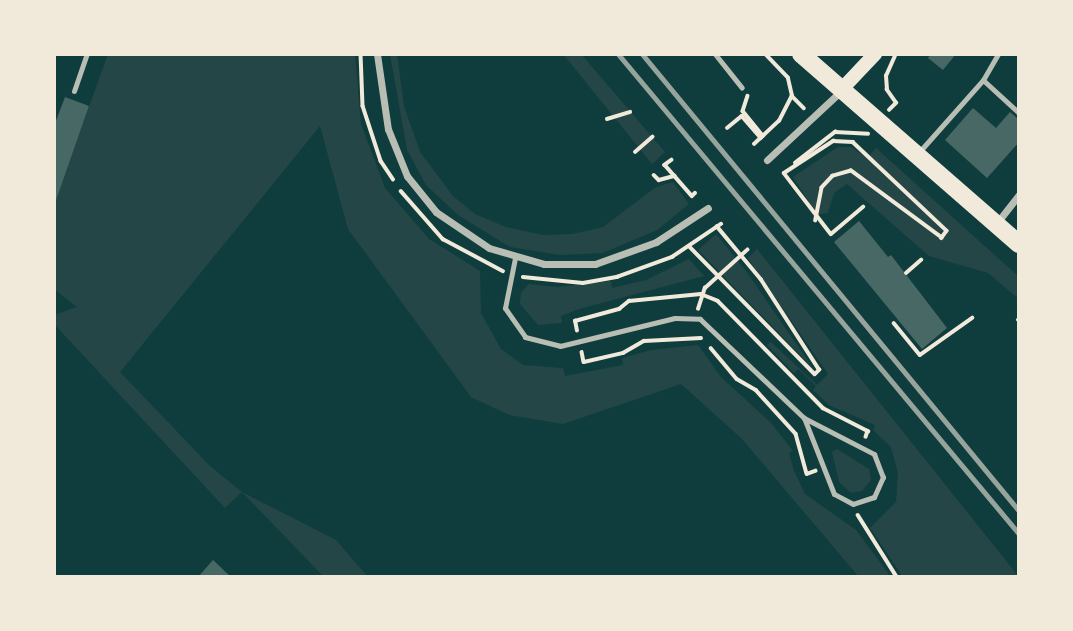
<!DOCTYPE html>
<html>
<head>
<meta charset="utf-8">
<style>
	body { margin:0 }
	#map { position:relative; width:1073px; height:631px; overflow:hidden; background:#0f3d3e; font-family:Raleway,sans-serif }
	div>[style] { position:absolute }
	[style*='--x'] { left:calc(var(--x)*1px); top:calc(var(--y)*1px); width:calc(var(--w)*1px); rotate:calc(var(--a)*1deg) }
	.green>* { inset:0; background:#244646 }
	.building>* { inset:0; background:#486865 }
	.path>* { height:3.5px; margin:-1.75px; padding:0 1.75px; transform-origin:1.75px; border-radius:1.75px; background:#f1e9da }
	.service>* { height:5px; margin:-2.5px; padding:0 2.5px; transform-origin:2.5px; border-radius:2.5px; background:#b8beb3 }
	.minor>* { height:7px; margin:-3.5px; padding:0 3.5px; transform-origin:3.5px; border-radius:3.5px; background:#b8beb3 }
	.secondary>* { height:14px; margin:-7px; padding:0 7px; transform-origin:7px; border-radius:7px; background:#f1e9da }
	.primary>* { height:18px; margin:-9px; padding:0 9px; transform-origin:9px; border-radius:9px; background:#f1e9da }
	.rail>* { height:5px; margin:-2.5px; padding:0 2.5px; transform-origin:2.5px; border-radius:2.5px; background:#97a49c }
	span { translate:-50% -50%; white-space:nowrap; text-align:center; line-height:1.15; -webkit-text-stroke:5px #f1e9da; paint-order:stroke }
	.frame { position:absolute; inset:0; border:56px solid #f1e9da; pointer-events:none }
</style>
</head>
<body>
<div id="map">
	<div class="green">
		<div style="clip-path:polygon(108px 54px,355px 54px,361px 124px,385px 188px,429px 239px,480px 271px,481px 313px,501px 349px,523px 365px,563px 368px,565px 376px,623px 365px,622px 358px,651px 350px,698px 345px,721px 377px,771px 423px,793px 451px,789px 453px,794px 471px,805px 494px,856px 530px,891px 577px,859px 577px,742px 439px,681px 384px,563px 424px,509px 415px,471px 397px,348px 229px,320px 126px,120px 372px,210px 466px,242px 492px,336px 540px,368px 577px,324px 577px,242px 492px,225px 508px,54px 324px,54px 315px,77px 307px,54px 289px,54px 204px)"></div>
		<div style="clip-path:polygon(390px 54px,397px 54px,404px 106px,420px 152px,453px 196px,475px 214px,506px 227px,543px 235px,573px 234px,603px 227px,656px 187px,673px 182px,689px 204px,657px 230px,603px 253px,560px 255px,510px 247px,458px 215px,426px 185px,407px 150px)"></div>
		<div style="clip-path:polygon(563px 54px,581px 54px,665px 152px,652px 164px)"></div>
		<div style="clip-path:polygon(838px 147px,851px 147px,867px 158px,876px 148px,1019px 277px,1019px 299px,988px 273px,929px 256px,847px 184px,834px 193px,828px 213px,817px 215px,793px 177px)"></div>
		<div style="clip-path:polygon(716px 234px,746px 271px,813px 368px,698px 250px)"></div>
		<div style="clip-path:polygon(757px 249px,1019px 577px,903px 577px,870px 528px,896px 502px,898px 473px,891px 447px,873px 430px,875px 425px,829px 405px,813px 390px,816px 386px,798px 369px,794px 373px,767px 345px,771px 342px,817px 385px,828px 374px,748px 258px)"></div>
		<div style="clip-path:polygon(689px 259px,704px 276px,579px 309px,561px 316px,562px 323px,538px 325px,520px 304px,521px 293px,529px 284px,558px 287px,611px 281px,612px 288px,646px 280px)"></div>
		<div style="clip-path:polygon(837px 449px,869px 469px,871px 480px,862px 491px,851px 493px,839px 482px,832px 452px)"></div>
	</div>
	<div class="building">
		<div style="clip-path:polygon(931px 54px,956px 54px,943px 70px,928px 58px)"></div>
		<div style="clip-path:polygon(65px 97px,89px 106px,55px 203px,54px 126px)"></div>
		<div style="clip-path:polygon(973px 108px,996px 128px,1010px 112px,1019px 120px,1019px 142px,987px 178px,945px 140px)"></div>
		<div style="clip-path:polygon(859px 221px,888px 257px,891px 255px,947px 328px,922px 349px,834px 242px)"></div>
		<div style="clip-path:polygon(213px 560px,231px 577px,198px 577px)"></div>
	</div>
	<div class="path">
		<div style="--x:361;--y:54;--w:52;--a:87.8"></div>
		<div style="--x:363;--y:106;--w:58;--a:71.9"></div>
		<div style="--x:381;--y:161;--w:22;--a:56"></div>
		<div style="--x:748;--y:96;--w:16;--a:108"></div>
		<div style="--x:743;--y:111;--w:32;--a:51"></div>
		<div style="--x:792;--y:96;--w:17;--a:45"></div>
		<div style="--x:889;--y:110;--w:10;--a:-45"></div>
		<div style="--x:896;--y:103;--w:16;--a:-125"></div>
		<div style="--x:887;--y:90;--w:14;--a:-94"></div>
		<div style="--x:886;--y:76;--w:24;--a:-66"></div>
		<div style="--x:607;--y:119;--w:24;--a:-17"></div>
		<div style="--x:727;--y:128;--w:19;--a:-39"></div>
		<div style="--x:742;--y:116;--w:29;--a:49"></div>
		<div style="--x:754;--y:144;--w:34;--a:-43"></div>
		<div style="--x:779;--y:121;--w:28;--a:-63"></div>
		<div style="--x:792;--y:96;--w:18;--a:-103"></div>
		<div style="--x:788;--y:78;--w:33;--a:-134"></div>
		<div style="--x:635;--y:152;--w:23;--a:-41"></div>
		<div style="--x:672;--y:160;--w:9;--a:144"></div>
		<div style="--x:665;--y:165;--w:41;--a:48.9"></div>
		<div style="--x:692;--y:196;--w:4;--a:-45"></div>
		<div style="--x:795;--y:163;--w:51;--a:-37.8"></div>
		<div style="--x:835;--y:132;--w:33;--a:3"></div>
		<div style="--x:784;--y:173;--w:59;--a:-33.1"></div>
		<div style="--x:833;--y:141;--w:20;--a:3"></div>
		<div style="--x:853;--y:142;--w:129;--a:43.4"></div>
		<div style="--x:947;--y:231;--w:9;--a:126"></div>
		<div style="--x:942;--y:238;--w:113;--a:-143.6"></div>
		<div style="--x:851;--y:171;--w:19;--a:164"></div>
		<div style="--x:833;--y:176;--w:16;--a:133"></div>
		<div style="--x:822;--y:188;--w:33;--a:101"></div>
		<div style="--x:784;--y:173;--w:77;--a:52.4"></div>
		<div style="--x:831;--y:234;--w:42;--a:-40.2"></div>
		<div style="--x:654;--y:175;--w:7;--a:45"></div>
		<div style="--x:659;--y:180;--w:16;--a:-15"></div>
		<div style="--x:401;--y:191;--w:64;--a:48.8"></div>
		<div style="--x:443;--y:239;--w:68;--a:28.1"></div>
		<div style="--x:690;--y:247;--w:178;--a:45.5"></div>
		<div style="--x:815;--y:374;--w:6;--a:-45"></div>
		<div style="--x:819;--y:370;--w:107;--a:-122.8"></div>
		<div style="--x:761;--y:280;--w:69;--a:-129.7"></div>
		<div style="--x:906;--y:273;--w:20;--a:-41"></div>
		<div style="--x:523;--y:277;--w:60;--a:5.7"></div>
		<div style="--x:583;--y:283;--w:35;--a:-10"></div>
		<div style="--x:617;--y:277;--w:59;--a:-20"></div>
		<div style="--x:672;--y:257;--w:59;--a:-34"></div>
		<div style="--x:698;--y:309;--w:22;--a:-72"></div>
		<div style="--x:705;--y:288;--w:57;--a:-42.1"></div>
		<div style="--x:1018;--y:320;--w:1;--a:-45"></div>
		<div style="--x:894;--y:323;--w:41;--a:50.9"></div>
		<div style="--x:920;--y:355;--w:64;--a:-35.4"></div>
		<div style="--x:577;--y:331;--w:10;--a:-101"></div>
		<div style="--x:575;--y:321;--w:46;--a:-15.3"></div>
		<div style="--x:619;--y:309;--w:13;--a:-39"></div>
		<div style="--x:629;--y:301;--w:72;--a:-5.6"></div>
		<div style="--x:701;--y:294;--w:18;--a:22"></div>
		<div style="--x:718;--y:301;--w:150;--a:45.5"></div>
		<div style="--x:823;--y:408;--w:51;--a:27.1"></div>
		<div style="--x:868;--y:431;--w:6;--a:108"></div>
		<div style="--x:711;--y:348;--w:40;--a:50"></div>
		<div style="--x:737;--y:379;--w:22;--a:30"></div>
		<div style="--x:756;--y:390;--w:59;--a:47.7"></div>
		<div style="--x:796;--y:434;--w:41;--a:74.6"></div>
		<div style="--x:807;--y:474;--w:9;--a:-21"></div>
		<div style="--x:582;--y:352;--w:10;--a:79"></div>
		<div style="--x:584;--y:362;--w:40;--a:-13"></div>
		<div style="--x:623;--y:353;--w:24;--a:-30"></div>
		<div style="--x:644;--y:341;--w:57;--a:-3"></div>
		<div style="--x:858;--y:515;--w:73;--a:57.8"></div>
	</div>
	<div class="service">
		<div style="--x:715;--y:54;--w:43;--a:51.5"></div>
		<div style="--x:983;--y:80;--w:49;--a:42.5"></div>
		<div style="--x:74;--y:91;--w:39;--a:-71"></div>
		<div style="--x:920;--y:151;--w:95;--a:-48.4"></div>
		<div style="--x:983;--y:80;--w:30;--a:-60"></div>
		<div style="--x:515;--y:258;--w:51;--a:101.3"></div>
		<div style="--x:505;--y:308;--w:35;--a:55"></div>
		<div style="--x:525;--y:337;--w:36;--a:14"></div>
		<div style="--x:560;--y:346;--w:118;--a:-13.7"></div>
		<div style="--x:675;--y:318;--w:25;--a:2"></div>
		<div style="--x:700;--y:319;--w:144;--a:43.6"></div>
		<div style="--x:804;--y:418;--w:79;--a:27.2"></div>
		<div style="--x:874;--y:454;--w:25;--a:69"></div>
		<div style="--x:883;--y:477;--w:22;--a:114"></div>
		<div style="--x:874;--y:497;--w:22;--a:162"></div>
		<div style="--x:853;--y:504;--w:21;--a:-152"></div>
		<div style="--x:834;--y:494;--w:82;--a:-111.5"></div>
	</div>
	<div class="minor">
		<div style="--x:377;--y:54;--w:76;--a:81.7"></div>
		<div style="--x:388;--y:129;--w:51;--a:68"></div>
		<div style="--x:407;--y:176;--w:46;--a:51.1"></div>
		<div style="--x:436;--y:212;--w:64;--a:34.2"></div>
		<div style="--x:489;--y:248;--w:57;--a:16.2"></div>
		<div style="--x:544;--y:264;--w:51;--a:0"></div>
		<div style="--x:595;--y:264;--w:65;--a:-19.8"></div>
		<div style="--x:656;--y:242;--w:62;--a:-33.2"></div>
		<div style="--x:767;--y:160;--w:101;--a:-43"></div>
		<div style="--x:996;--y:224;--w:37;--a:-52"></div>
	</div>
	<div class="secondary">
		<div style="--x:841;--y:90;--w:50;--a:-46.6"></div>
	</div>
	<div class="primary">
		<div style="--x:801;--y:54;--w:289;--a:41.1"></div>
	</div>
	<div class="rail">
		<div style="--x:618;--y:54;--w:625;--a:50.12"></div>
		<div style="--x:642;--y:54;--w:592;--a:50.48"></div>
	</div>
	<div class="frame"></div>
</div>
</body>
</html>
